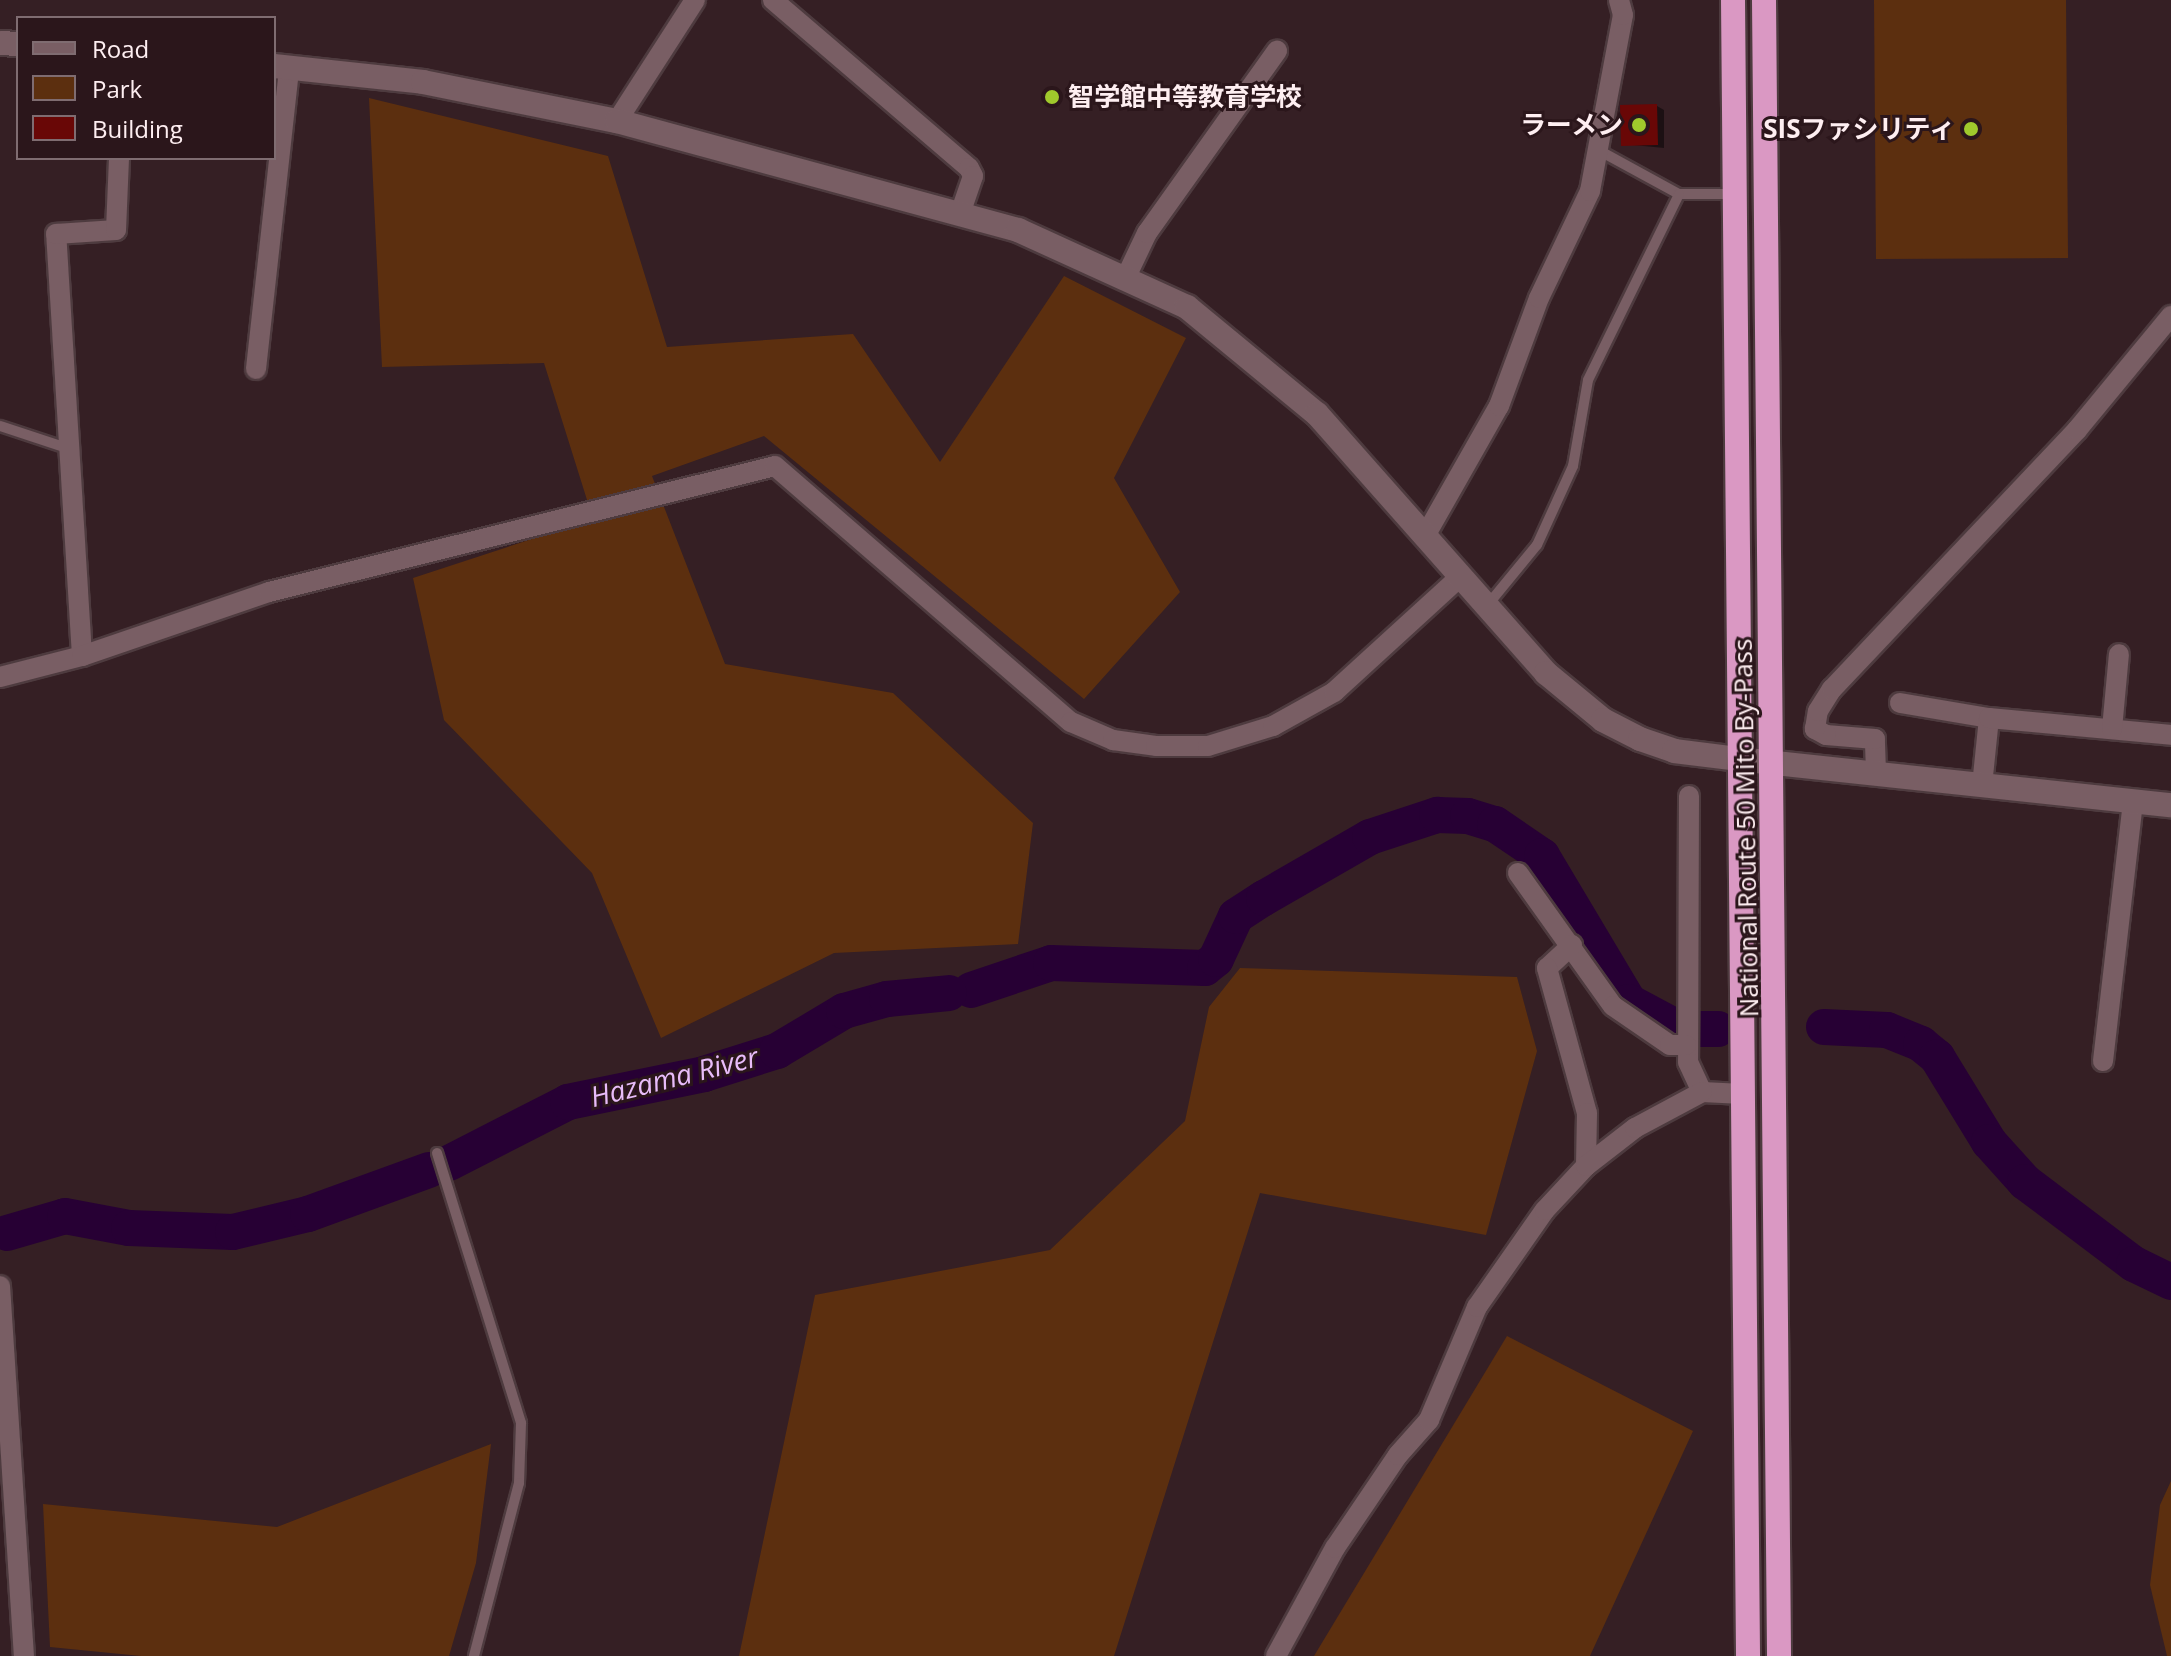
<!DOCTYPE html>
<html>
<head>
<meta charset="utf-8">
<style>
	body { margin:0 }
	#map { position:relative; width:2171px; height:1656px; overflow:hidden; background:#351f24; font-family:"Open Sans","Noto Sans JP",sans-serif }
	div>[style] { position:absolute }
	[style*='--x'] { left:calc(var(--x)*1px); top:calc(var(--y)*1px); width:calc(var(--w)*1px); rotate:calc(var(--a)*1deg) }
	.green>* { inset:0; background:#5c2f0f }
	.shadow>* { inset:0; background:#0007 }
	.river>* { height:36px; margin:-18px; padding:0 18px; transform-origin:18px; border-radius:18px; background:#270034 }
	.building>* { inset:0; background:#690706 }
	.roads { filter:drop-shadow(2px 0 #4e3b3f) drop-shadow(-2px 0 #4e3b3f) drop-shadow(0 2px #4e3b3f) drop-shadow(0 -2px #4e3b3f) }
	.lane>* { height:10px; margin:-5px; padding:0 5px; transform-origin:5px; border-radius:5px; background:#795e64 }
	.street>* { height:20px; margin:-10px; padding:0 10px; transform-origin:10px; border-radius:10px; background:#795e64 }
	.secondary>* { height:24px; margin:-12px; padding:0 12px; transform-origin:12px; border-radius:12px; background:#795e64 }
	.highway>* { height:24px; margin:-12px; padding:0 12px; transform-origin:12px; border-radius:12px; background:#da98c3 }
	.dots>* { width:22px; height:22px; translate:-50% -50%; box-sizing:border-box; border:4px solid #2b161b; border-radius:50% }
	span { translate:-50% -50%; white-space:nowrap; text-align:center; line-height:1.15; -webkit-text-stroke:6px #2b161b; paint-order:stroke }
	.poi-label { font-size:26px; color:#feeef1; font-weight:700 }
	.left { translate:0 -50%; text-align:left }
	.right { translate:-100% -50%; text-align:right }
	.street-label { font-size:26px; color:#feeef1 }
	.water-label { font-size:28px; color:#e8bcf9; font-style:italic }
	.legend { position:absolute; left:16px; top:16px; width:260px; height:144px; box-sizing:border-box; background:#2b161b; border:2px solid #7f6c71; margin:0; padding:10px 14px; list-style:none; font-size:24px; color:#feeef1 }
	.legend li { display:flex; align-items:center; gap:16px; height:40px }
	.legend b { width:40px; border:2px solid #7f6c71 }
</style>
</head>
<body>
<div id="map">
	<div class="green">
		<div style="clip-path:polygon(1874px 0,2066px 0,2068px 258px,1876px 259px)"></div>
		<div style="clip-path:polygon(369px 98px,608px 156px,667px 347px,853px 334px,940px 462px,1064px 276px,1186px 338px,1114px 478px,1180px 592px,1084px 699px,764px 436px,652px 476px,725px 664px,893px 693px,1033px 823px,1018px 944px,834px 953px,661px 1038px,592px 873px,444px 720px,413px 578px,593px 519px,544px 363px,382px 367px)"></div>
		<div style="clip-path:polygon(1240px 968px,1517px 977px,1537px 1051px,1486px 1235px,1260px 1193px,1114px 1656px,739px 1656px,815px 1295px,1050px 1250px,1185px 1121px,1209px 1007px)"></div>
		<div style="clip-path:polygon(1507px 1336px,1693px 1431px,1590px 1656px,1314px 1656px)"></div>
		<div style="clip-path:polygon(491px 1444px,476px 1563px,449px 1656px,141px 1656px,50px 1647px,43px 1504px,277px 1527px)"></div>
		<div style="clip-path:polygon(2171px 1481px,2171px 1656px,2167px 1656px,2150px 1585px,2160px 1505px)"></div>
	</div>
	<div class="shadow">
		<div style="clip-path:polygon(1657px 106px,1664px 110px,1664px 148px,1623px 144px)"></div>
	</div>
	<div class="river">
		<div style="--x:971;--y:990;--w:84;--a:-18.6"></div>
		<div style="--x:1051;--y:963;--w:154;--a:1.9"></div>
		<div style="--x:1205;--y:968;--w:14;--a:-39"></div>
		<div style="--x:1216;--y:959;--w:47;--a:-65.1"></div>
		<div style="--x:1236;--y:916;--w:33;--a:-33"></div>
		<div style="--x:1264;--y:898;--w:122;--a:-29.9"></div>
		<div style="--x:1370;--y:837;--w:71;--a:-18.2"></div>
		<div style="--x:1437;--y:815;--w:31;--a:2"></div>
		<div style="--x:1468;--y:816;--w:28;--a:17"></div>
		<div style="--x:1495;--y:824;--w:57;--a:34.2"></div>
		<div style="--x:1542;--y:856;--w:170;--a:59.2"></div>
		<div style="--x:1629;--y:1002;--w:53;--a:28"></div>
		<div style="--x:1824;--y:1027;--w:63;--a:2.7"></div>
		<div style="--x:1887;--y:1030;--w:37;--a:22"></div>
		<div style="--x:1921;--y:1044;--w:21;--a:39"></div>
		<div style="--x:1937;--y:1057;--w:100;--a:58.5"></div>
		<div style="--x:1989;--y:1142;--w:54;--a:48"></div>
		<div style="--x:2025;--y:1182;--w:136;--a:37"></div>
		<div style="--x:2134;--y:1264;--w:41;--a:25.9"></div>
		<div style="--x:1693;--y:1029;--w:25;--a:0"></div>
		<div style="--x:449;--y:1163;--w:134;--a:-27.1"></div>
		<div style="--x:568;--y:1102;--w:139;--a:-11.6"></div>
		<div style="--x:704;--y:1074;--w:77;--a:-17.5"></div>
		<div style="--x:777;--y:1051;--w:78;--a:-30.8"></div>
		<div style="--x:844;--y:1011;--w:45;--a:-15.6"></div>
		<div style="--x:887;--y:999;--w:62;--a:-5.5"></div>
		<div style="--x:7;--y:1233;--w:60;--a:-16.3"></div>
		<div style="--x:65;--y:1216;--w:65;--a:10.6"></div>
		<div style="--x:129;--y:1228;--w:104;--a:2.2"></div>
		<div style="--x:233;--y:1232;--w:77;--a:-13.5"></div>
		<div style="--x:308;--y:1214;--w:129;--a:-20"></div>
	</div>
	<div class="building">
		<div style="clip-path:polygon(1657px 104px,1658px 145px,1621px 146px,1620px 105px)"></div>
	</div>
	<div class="roads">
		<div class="lane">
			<div style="--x:1600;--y:151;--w:90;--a:28.6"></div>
			<div style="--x:1679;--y:194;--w:56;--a:0"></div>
			<div style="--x:0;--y:426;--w:71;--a:18.2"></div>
			<div style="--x:1486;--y:607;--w:80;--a:-50.6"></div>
			<div style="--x:1537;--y:545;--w:87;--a:-65.5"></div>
			<div style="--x:1573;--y:466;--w:87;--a:-80.1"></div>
			<div style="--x:1588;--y:380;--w:207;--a:-63.9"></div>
			<div style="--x:437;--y:1153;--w:283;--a:72.7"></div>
			<div style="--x:521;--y:1423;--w:60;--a:91.9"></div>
			<div style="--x:519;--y:1483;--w:179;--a:104.6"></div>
		</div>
		<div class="street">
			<div style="--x:773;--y:0;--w:258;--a:40.6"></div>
			<div style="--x:969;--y:168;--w:9;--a:63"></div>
			<div style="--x:973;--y:176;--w:40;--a:108.9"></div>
			<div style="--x:617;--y:121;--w:144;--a:-57.2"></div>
			<div style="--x:1126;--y:277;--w:49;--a:-64.5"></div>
			<div style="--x:1147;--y:233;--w:224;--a:-54.5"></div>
			<div style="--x:256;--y:369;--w:303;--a:-83.7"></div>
			<div style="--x:1425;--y:536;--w:150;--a:-60.4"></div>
			<div style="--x:1499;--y:406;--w:115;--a:-69.7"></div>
			<div style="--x:1539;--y:298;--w:119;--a:-64.5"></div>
			<div style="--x:1590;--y:191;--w:179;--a:-79.4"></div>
			<div style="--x:1623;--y:15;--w:16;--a:-105"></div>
			<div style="--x:82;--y:656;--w:423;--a:-93.5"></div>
			<div style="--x:56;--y:234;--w:60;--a:-3.8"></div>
			<div style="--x:116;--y:230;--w:72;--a:-87.6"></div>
			<div style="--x:0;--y:677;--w:85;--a:-14.4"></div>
			<div style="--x:82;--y:656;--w:198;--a:-18.9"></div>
			<div style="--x:269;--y:592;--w:521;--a:-13.98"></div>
			<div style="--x:775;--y:466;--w:391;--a:40.9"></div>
			<div style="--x:1071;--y:722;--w:46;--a:23.2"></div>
			<div style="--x:1113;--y:740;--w:43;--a:7.9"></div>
			<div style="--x:1156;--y:746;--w:52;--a:0"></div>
			<div style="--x:1208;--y:746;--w:68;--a:-17.1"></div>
			<div style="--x:1273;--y:726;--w:70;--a:-29.1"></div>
			<div style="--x:1334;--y:692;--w:171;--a:-42.4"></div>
			<div style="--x:1900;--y:703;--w:90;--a:9.6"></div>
			<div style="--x:1989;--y:718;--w:68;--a:95.9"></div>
			<div style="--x:1989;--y:718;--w:183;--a:5.3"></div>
			<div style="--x:2112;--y:729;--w:75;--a:-84.7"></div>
			<div style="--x:1876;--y:772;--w:33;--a:-92"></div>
			<div style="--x:1875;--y:739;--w:49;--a:-175.3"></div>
			<div style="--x:1826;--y:735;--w:13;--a:-151"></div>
			<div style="--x:1815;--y:729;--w:18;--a:-81"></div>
			<div style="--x:1818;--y:711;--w:26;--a:-58"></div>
			<div style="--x:1832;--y:689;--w:357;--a:-46.6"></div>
			<div style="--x:2077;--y:430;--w:148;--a:-50.5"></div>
			<div style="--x:1689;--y:796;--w:266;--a:90.2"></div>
			<div style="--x:1688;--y:1062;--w:33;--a:65"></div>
			<div style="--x:1702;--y:1092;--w:41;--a:2.8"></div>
			<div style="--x:1518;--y:873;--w:163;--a:54.5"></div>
			<div style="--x:1613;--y:1006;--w:69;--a:34.4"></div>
			<div style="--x:1670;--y:1045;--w:16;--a:0"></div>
			<div style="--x:1572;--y:945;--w:34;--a:137"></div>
			<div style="--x:1547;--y:968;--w:150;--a:74.6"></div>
			<div style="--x:1587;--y:1113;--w:53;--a:91.1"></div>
			<div style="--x:2103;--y:1061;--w:261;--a:-83.4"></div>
			<div style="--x:0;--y:1286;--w:371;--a:86.3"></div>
			<div style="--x:1276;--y:1656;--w:123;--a:-61.4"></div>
			<div style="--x:1335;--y:1548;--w:112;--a:-55.9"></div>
			<div style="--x:1398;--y:1455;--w:47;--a:-48.5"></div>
			<div style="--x:1429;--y:1420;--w:123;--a:-67"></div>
			<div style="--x:1477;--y:1307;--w:118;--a:-55"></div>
			<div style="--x:1545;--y:1210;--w:60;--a:-47"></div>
			<div style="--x:1586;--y:1166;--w:62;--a:-37.8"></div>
			<div style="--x:1635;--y:1128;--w:76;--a:-28.2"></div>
		</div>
		<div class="secondary">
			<div style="--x:0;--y:43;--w:18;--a:3"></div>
			<div style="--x:274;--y:66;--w:150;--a:6.1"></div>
			<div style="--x:423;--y:82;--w:198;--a:11.4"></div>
			<div style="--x:617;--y:121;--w:416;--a:15.2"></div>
			<div style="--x:1018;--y:230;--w:186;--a:24.5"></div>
			<div style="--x:1187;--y:307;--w:168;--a:39.5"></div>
			<div style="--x:1317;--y:414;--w:346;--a:48.5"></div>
			<div style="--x:1546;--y:673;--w:74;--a:39.5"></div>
			<div style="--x:1603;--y:720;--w:42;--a:27.2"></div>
			<div style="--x:1640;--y:739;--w:36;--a:19"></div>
			<div style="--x:1674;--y:751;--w:64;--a:7.1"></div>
			<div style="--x:1738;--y:759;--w:435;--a:6.1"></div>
		</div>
		<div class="highway">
			<div style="--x:1733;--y:0;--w:1656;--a:89.48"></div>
			<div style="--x:1764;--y:0;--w:1656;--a:89.48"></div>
		</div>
	</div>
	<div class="dots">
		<div style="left:1052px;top:97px;background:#a0c92c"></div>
		<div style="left:1639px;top:125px;background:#a0c92c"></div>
		<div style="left:1971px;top:129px;background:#a0c92c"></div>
	</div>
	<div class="poi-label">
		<span class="left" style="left:1068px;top:97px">智学館中等教育学校</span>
		<span class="right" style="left:1623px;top:125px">ラーメン</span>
		<span class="right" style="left:1955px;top:129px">SISファシリティ</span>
	</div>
	<div class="street-label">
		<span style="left:1746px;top:828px;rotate:-91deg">National Route 50 Mito By-Pass</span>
	</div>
	<div class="water-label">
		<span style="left:674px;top:1076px;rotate:-14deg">Hazama River</span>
	</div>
	<ul class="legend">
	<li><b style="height:10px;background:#795e64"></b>Road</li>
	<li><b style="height:22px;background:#5c2f0f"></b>Park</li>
	<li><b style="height:22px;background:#690706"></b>Building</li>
	</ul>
</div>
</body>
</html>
